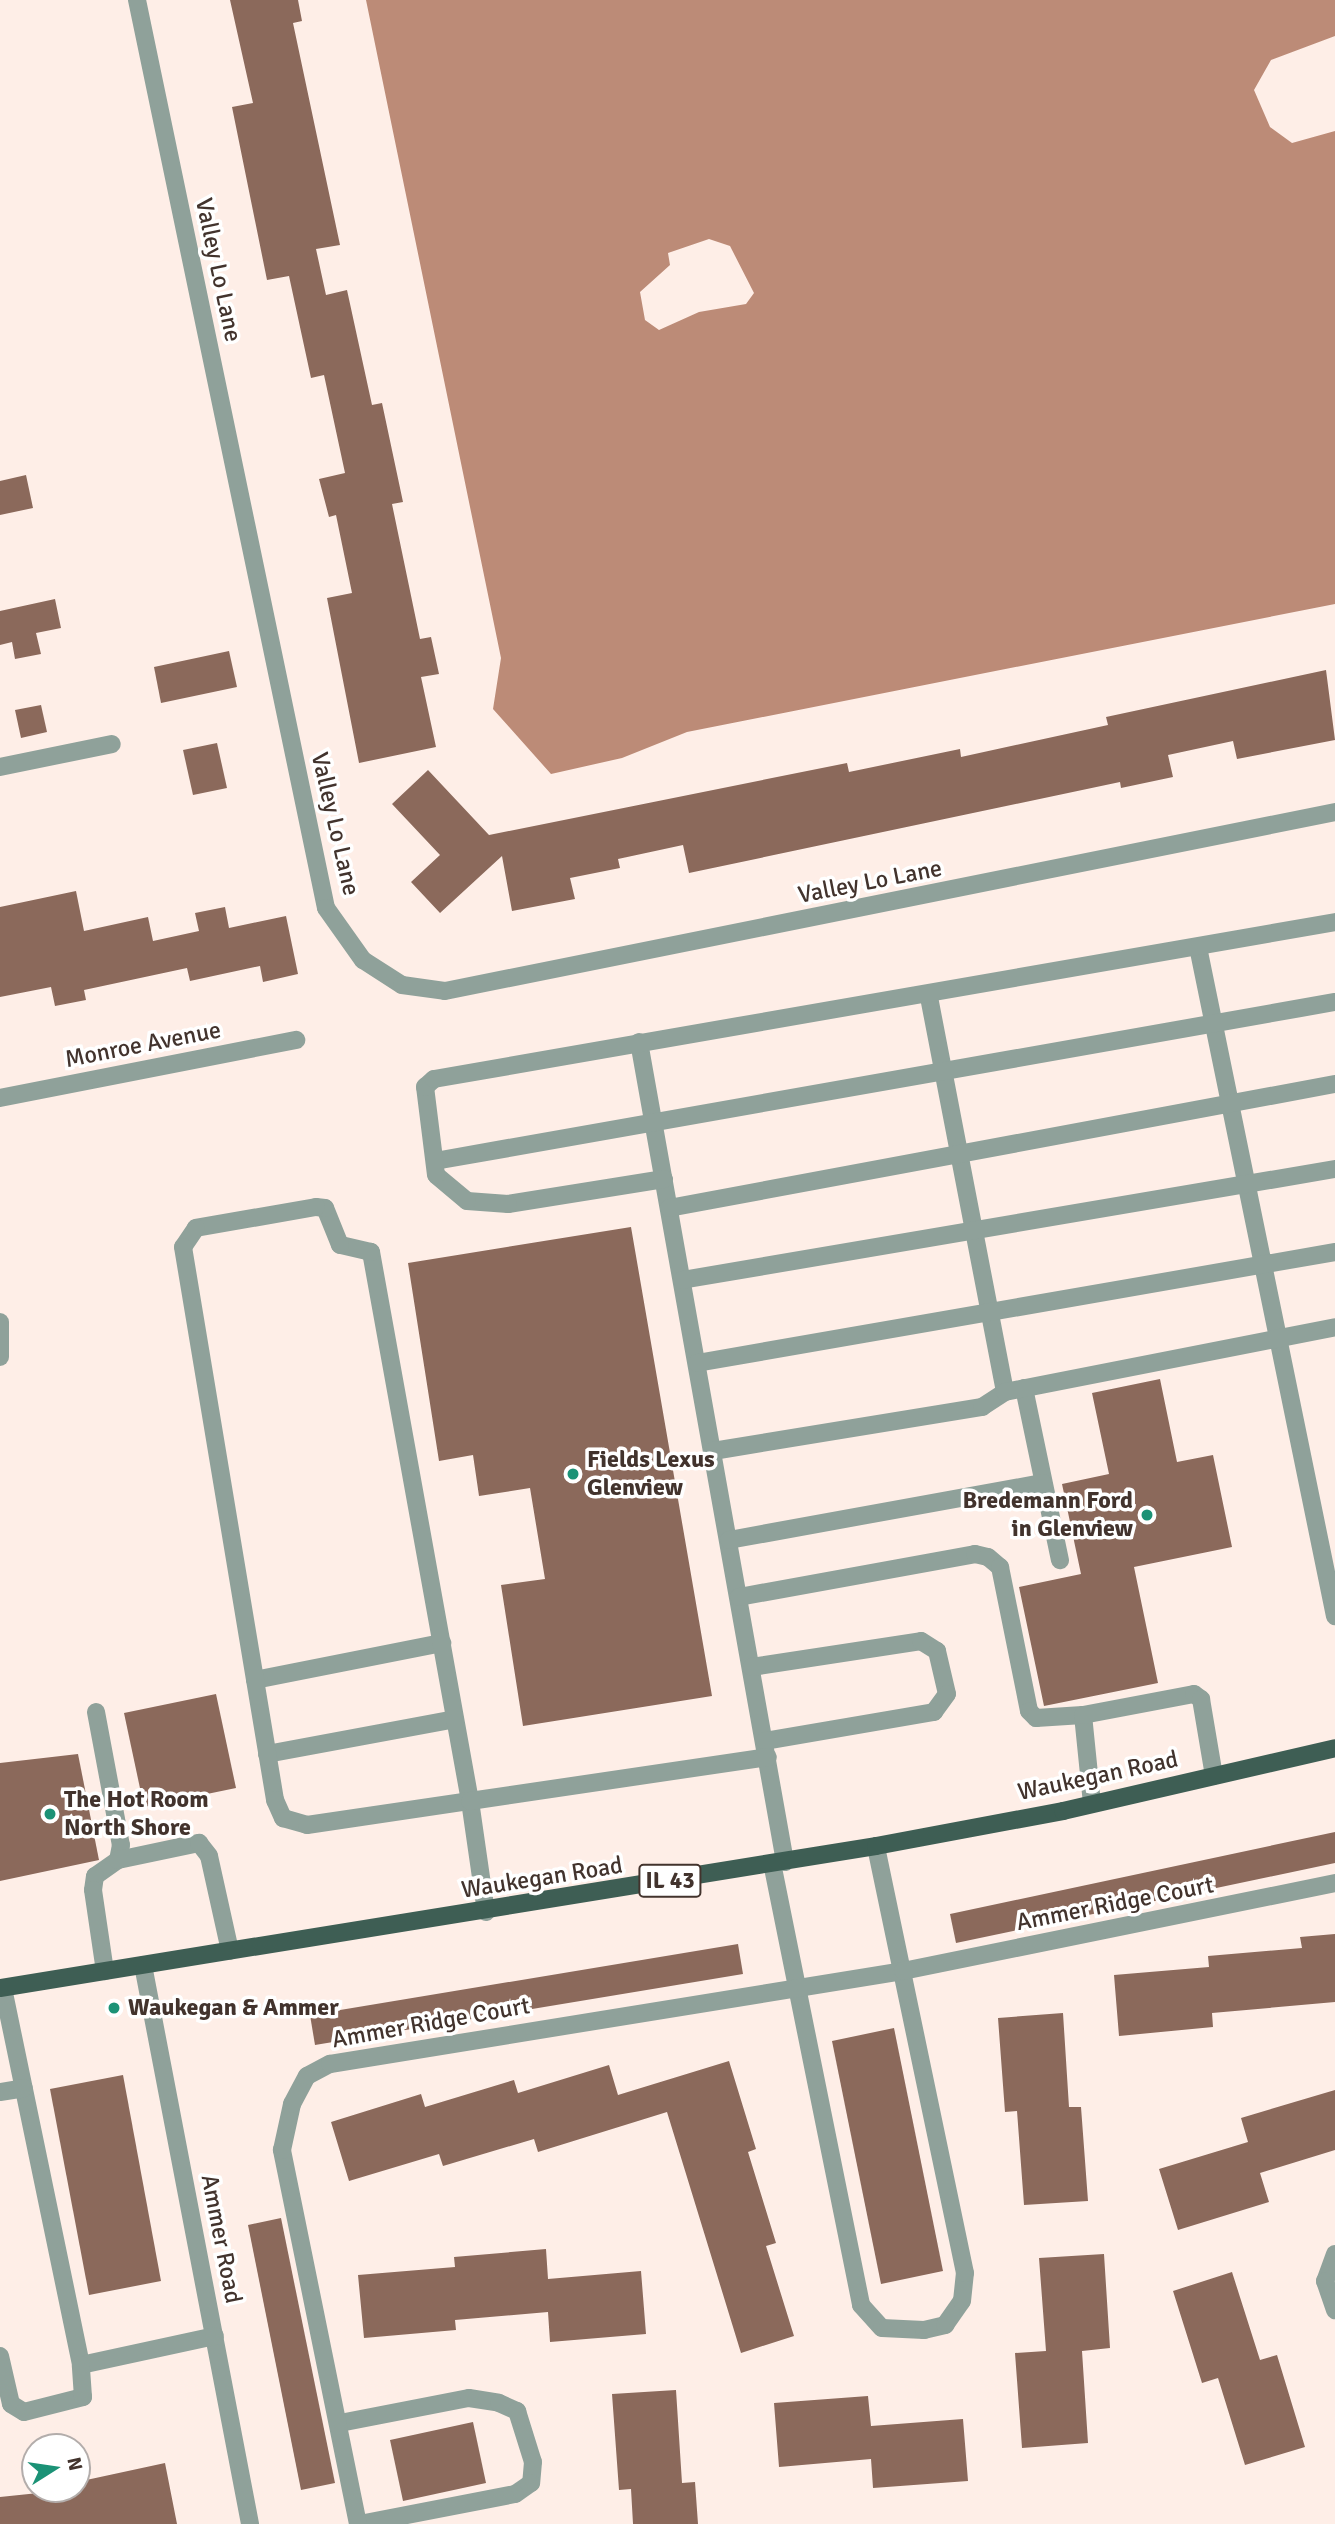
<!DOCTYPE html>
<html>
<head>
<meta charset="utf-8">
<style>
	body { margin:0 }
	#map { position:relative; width:1335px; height:2524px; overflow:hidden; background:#feeee7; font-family:Signika,sans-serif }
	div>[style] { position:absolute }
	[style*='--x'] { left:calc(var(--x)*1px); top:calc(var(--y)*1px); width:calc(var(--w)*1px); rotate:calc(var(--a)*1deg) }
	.water>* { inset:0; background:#bc8b77 }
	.building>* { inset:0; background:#8b695b }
	.minor>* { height:18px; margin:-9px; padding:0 9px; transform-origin:9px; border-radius:9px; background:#8fa19a }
	.major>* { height:18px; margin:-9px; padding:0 9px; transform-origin:9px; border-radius:9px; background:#3e5e54 }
	.dots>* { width:19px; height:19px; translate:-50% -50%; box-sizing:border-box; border:4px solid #fff; border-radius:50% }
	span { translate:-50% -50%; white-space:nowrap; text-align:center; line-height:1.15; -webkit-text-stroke:7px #fff; paint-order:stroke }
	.shield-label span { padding:2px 5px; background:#fff; border:2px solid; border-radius:5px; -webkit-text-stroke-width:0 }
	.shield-label { font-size:23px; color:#42332d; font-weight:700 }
	.street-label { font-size:24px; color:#42332d }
	.poi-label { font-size:24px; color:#42332d; font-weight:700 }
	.left { translate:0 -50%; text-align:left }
	.right { translate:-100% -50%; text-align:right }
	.north { position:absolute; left:21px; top:2433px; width:70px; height:70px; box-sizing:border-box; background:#fff; border:2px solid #b3adab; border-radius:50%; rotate:78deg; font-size:19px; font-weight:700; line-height:28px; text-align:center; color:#42332d }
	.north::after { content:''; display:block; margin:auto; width:24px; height:32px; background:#1b9276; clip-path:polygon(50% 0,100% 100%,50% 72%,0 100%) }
</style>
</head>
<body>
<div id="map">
	<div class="water">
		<div style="clip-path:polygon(evenodd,366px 0,1335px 0,1335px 36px,1271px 60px,1254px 90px,1270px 127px,1292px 143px,1335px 131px,1335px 604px,687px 732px,622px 758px,551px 774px,493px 709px,501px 658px,366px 0,709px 239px,730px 246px,754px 293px,746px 304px,699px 312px,659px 330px,645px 320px,640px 292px,670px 265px,668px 253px,709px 239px)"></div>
	</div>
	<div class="building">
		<div style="clip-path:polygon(230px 0,298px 0,302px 21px,293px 23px,340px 245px,316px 249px,326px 295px,347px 290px,372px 405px,382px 403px,403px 502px,392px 504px,420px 639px,431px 637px,439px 674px,421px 677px,436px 747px,359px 763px,327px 598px,352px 593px,336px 515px,329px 517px,319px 479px,345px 473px,324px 375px,311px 378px,289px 276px,267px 280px,232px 107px,253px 103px)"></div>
		<div style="clip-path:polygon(26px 475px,33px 508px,0 515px,0 481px)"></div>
		<div style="clip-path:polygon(55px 599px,61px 628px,36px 633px,41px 654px,15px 659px,12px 642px,0 645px,0 611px)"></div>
		<div style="clip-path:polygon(229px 651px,237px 687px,161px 703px,154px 667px)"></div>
		<div style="clip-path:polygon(1326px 670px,1335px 740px,1237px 759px,1233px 741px,1168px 755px,1173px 777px,1121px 788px,1120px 782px,689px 873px,683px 845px,618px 859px,620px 868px,570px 878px,575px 899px,512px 911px,502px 856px,440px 913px,411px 882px,440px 855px,392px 804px,428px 770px,489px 835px,847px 763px,849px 772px,960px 749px,961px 757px,1108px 725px,1106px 717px)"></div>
		<div style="clip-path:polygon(41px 705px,47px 732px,21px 738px,15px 710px)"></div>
		<div style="clip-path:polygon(217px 743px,227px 788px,193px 795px,183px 750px)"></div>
		<div style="clip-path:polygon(76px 891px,84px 931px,148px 917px,153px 941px,199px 931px,195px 913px,225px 907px,229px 928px,286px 916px,298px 974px,263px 982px,260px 966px,190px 981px,187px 968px,84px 990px,86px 1000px,55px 1006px,51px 987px,0 997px,0 907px)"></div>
		<div style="clip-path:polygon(631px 1227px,712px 1696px,523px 1726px,501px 1585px,545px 1579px,530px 1488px,479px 1496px,473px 1455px,439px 1461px,408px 1263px)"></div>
		<div style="clip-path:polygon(1160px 1379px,1177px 1462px,1213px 1455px,1232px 1547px,1134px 1567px,1158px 1683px,1044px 1706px,1019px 1587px,1081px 1574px,1062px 1484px,1109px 1474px,1092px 1393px)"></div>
		<div style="clip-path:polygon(216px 1694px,236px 1788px,144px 1807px,124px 1713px)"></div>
		<div style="clip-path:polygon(78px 1754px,99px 1860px,0 1881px,0 1763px)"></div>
		<div style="clip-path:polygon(1335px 1832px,1335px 1863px,956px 1943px,950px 1914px)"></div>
		<div style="clip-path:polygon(1335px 1934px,1335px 2002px,1212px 2013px,1213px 2027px,1119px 2036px,1114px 1975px,1209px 1967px,1208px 1956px,1302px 1948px,1300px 1937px)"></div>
		<div style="clip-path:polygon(738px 1944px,743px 1974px,315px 2045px,310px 2015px)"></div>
		<div style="clip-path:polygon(1063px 2013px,1069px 2107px,1081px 2107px,1088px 2201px,1024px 2205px,1017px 2111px,1005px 2112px,998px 2018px)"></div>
		<div style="clip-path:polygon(894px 2028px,943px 2271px,881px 2284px,832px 2041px)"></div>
		<div style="clip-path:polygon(729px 2061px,756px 2149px,748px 2152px,776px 2243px,766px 2246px,794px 2336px,741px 2353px,667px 2112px,538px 2152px,534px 2139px,443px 2166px,439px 2154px,349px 2181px,331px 2122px,421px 2094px,425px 2107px,514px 2080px,518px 2093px,609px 2065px,618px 2095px)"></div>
		<div style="clip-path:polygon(123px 2075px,161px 2281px,89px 2295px,50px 2089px)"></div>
		<div style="clip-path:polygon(1335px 2090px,1335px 2150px,1260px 2173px,1269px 2202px,1178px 2230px,1159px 2169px,1248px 2142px,1241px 2118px)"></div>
		<div style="clip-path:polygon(281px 2218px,335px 2483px,301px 2490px,248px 2225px)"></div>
		<div style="clip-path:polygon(546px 2249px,548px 2279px,641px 2271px,646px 2334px,550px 2342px,548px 2312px,455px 2320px,456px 2330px,364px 2338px,358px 2275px,455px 2267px,454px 2257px)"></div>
		<div style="clip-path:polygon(1104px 2254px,1110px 2348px,1082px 2351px,1088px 2443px,1022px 2448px,1015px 2353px,1046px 2351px,1039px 2258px)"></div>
		<div style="clip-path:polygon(1232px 2272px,1260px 2360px,1277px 2355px,1305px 2447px,1245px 2465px,1218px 2378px,1202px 2383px,1173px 2291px)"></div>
		<div style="clip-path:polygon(676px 2390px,682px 2483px,695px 2482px,698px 2524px,633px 2524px,631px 2489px,619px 2490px,612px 2394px)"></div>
		<div style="clip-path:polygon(868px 2396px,871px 2426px,963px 2419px,968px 2481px,873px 2488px,871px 2459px,779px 2467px,774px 2403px)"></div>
		<div style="clip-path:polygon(473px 2422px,486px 2483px,403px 2501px,390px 2440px)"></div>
		<div style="clip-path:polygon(165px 2463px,177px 2524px,0 2524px,0 2497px,77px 2489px,77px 2482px)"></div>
	</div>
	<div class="minor">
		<div style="--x:137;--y:0;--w:927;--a:78.24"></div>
		<div style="--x:326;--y:908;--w:64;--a:54.6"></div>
		<div style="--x:363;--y:960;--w:46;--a:32.7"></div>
		<div style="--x:402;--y:985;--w:43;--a:7.9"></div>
		<div style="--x:445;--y:991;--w:908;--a:-11.37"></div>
		<div style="--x:0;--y:767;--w:114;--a:-11.6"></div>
		<div style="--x:1198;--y:947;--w:683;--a:78.43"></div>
		<div style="--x:929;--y:997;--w:402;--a:79.1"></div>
		<div style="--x:639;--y:1042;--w:833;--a:79.9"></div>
		<div style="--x:0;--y:1098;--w:302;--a:-11.1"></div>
		<div style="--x:435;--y:1161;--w:914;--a:-10.02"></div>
		<div style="--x:664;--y:1179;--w:158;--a:170.9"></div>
		<div style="--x:508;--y:1204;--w:41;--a:-175.8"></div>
		<div style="--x:467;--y:1201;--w:40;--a:-140"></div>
		<div style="--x:436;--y:1175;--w:89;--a:-97.1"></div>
		<div style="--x:425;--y:1087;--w:12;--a:-42"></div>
		<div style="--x:434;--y:1079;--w:915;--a:-9.88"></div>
		<div style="--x:669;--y:1208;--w:677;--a:-10.55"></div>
		<div style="--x:682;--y:1280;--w:662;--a:-9.65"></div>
		<div style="--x:0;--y:1322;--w:35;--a:90"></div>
		<div style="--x:697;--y:1363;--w:648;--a:-9.87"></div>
		<div style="--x:1024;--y:1388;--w:176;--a:78.2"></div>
		<div style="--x:713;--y:1451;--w:273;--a:-9.3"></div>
		<div style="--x:982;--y:1407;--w:27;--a:-33"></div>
		<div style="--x:1005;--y:1392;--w:336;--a:-11.1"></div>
		<div style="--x:729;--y:1540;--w:319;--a:-10.3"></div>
		<div style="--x:739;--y:1597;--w:240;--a:-10.3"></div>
		<div style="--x:975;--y:1554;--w:13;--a:13"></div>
		<div style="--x:988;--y:1557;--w:16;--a:40"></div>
		<div style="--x:1000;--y:1567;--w:147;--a:78.6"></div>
		<div style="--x:1029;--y:1711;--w:10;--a:45"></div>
		<div style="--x:1036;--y:1718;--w:47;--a:-3.7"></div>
		<div style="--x:1083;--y:1715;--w:89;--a:84.2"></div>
		<div style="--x:752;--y:1667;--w:171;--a:-8.7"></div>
		<div style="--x:921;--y:1641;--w:19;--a:32"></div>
		<div style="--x:937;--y:1651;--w:44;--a:76.9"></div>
		<div style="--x:947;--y:1694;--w:22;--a:126"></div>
		<div style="--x:934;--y:1712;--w:171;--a:170.3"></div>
		<div style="--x:255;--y:1680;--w:191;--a:-11.2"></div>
		<div style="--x:96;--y:1712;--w:135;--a:79.4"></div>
		<div style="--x:121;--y:1845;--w:15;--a:101"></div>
		<div style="--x:118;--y:1860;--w:28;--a:145"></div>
		<div style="--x:95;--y:1876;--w:14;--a:98"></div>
		<div style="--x:93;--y:1890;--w:82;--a:81.6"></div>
		<div style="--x:1083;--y:1715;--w:113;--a:-10.7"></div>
		<div style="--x:1194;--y:1694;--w:9;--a:36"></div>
		<div style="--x:1201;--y:1699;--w:78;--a:80.4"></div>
		<div style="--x:267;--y:1754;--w:191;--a:-10.5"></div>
		<div style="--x:118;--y:1860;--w:83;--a:-11.9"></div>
		<div style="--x:199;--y:1843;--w:16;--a:52"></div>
		<div style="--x:209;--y:1856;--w:97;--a:77.5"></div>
		<div style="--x:772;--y:1863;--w:451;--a:78.6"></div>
		<div style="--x:861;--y:2305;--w:31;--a:48"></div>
		<div style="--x:882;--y:2328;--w:42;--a:2.7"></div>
		<div style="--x:924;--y:2330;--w:22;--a:-13"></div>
		<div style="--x:945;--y:2325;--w:29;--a:-55"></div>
		<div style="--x:962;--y:2301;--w:28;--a:-84"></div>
		<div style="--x:965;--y:2273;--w:436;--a:-101.8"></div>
		<div style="--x:486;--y:1912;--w:112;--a:-98.2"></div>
		<div style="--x:470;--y:1801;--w:558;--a:-100.22"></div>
		<div style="--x:371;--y:1252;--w:32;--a:-167"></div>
		<div style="--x:340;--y:1245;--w:40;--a:-112"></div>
		<div style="--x:325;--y:1208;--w:9;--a:-174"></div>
		<div style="--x:316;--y:1207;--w:122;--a:170.1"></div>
		<div style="--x:196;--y:1228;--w:23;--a:124"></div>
		<div style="--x:183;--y:1247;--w:561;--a:80.55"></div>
		<div style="--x:275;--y:1800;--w:20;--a:66"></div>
		<div style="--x:283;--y:1818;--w:25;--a:16"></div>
		<div style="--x:307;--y:1825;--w:165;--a:-8.4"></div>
		<div style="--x:470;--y:1801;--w:301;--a:-8.4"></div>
		<div style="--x:143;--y:1965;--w:569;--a:79.16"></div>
		<div style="--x:3;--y:1988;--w:385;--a:78.3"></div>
		<div style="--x:81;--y:2365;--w:137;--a:-12.2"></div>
		<div style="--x:0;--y:2092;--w:24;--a:-9"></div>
		<div style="--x:1335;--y:2254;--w:29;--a:110"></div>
		<div style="--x:1325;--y:2281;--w:31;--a:71"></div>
		<div style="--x:0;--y:2356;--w:49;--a:77.1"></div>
		<div style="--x:11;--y:2404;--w:15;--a:32"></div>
		<div style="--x:24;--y:2412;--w:61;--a:-14.3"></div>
		<div style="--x:83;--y:2397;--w:32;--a:-94"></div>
		<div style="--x:340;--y:2423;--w:131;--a:-11"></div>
		<div style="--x:469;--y:2398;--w:30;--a:9"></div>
		<div style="--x:499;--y:2403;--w:20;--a:24"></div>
		<div style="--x:517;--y:2411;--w:53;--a:72.6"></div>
		<div style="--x:533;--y:2462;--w:21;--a:95"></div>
		<div style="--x:531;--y:2483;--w:19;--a:145"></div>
		<div style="--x:515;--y:2494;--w:157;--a:169"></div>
		<div style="--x:358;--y:2524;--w:382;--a:-101.5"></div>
		<div style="--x:282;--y:2150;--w:47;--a:-77.7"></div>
		<div style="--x:292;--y:2104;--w:32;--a:-62"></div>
		<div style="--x:307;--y:2076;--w:26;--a:-28"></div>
		<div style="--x:330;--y:2064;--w:580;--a:-9.22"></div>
		<div style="--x:903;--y:1971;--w:441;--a:-11.5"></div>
	</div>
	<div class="major">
		<div style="--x:0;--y:1988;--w:887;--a:-9.21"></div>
		<div style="--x:876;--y:1846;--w:190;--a:-10.6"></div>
		<div style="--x:1063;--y:1811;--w:279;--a:-13"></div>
	</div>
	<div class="dots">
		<div style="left:573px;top:1474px;background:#1b9276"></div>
		<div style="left:1147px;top:1515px;background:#1b9276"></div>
		<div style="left:50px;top:1814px;background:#1b9276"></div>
		<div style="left:114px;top:2008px;background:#1b9276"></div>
	</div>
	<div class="shield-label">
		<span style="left:670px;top:1881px">IL 43</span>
	</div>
	<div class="street-label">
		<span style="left:218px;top:270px;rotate:78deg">Valley Lo Lane</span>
		<span style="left:335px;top:824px;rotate:77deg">Valley Lo Lane</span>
		<span style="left:870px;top:882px;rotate:-11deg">Valley Lo Lane</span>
		<span style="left:143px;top:1045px;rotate:-11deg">Monroe Avenue</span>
		<span style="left:1098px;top:1776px;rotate:-12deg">Waukegan Road</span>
		<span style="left:542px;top:1878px;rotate:-9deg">Waukegan Road</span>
		<span style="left:1115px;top:1904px;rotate:-11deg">Ammer Ridge Court</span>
		<span style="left:431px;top:2023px;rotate:-10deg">Ammer Ridge Court</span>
		<span style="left:221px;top:2239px;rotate:79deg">Ammer Road</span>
	</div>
	<div class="poi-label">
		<span class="left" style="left:587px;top:1474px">Fields Lexus<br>Glenview</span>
		<span class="right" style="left:1133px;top:1515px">Bredemann Ford<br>in Glenview</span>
		<span class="left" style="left:64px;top:1814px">The Hot Room<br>North Shore</span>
		<span class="left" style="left:128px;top:2008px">Waukegan &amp; Ammer</span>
	</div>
	<div class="north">N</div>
</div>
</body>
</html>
